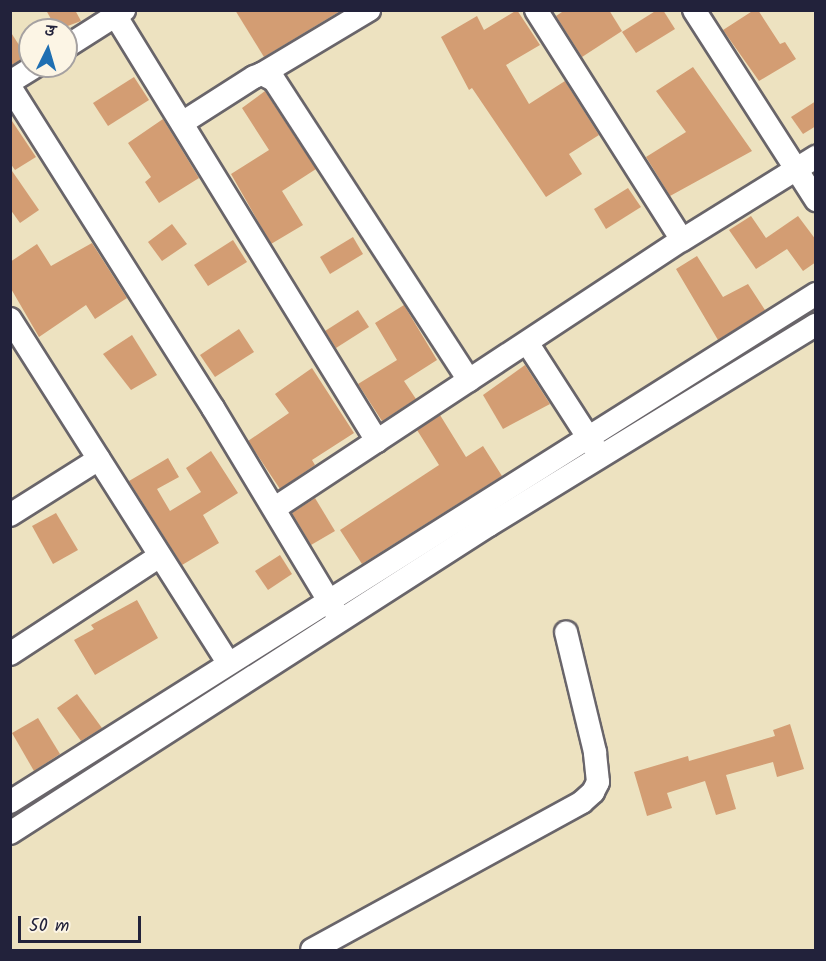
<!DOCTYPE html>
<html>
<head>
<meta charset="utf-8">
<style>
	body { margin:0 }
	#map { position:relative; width:826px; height:961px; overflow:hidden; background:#ede2c0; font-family:Kalam,"Playpen Sans Deva",sans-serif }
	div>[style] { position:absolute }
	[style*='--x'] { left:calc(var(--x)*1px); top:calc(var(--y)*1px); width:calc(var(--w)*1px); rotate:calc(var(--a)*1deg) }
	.building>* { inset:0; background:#d39d73 }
	.roads { filter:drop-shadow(2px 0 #69656a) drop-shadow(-2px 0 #69656a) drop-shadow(0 2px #69656a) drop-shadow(0 -2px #69656a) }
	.minor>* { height:22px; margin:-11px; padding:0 11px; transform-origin:11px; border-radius:11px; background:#fff }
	span { translate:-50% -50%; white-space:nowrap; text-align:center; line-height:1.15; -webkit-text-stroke:4.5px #fcf5e5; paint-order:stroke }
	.frame { position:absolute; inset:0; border:12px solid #22223b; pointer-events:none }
	.north { position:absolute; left:18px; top:18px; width:60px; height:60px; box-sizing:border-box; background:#fcf5e5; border:2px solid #a5a1a1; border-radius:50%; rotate:5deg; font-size:16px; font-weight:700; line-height:24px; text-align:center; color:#22223b }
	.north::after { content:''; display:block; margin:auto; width:21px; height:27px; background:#1f6fb2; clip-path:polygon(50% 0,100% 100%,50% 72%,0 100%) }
	.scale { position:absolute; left:18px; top:916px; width:123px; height:27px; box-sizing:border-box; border:3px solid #22223b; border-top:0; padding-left:8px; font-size:18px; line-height:21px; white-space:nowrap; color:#22223b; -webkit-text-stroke:4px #fcf5e5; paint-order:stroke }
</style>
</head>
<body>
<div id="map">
	<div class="building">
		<div style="clip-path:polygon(46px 10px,75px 10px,81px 21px,57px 30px)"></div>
		<div style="clip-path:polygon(235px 10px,342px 10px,264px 57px)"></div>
		<div style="clip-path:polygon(517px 10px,540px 45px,506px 65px,529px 104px,565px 81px,599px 135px,569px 154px,582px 174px,546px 197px,472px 88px,469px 90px,441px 37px,477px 16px,484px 30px)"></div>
		<div style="clip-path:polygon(565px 10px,609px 10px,622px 31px,582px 57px,556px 16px)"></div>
		<div style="clip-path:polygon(657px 10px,663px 10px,675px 29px,636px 53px,622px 32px)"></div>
		<div style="clip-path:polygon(754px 10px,758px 10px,780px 44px,785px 42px,796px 59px,759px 81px,723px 30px)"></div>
		<div style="clip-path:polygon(10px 31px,26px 56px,10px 66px)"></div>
		<div style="clip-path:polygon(693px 67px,752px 151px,670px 196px,646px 157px,686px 132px,656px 91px)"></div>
		<div style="clip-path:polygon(134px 77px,149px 100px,108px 126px,93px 103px)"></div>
		<div style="clip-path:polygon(265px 91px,316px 169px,282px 191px,303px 225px,271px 244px,231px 174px,269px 150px,242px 108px)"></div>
		<div style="clip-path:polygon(816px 101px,816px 126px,803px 134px,791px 117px)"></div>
		<div style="clip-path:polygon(10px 118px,36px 157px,15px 170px,10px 163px)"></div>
		<div style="clip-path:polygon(163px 119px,199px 178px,159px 203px,145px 182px,151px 177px,128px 143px)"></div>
		<div style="clip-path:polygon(10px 168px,39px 210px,20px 223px,10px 209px)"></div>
		<div style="clip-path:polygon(628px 188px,641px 207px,606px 229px,594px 209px)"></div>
		<div style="clip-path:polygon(751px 216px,766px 238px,798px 216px,816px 240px,816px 262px,803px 271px,787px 249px,756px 269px,729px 230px)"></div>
		<div style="clip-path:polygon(172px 224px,187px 244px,162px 261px,148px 242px)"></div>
		<div style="clip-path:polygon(353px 237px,363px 254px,330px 274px,320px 257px)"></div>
		<div style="clip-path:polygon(233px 240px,247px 262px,208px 286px,194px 265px)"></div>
		<div style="clip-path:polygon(92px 243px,127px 298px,95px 319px,86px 305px,39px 337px,10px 287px,10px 262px,37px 244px,51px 266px)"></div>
		<div style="clip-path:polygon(697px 256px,723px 297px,748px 284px,765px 310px,718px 340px,676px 269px)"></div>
		<div style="clip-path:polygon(404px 305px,437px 360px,404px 381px,416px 399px,382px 421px,358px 384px,397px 360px,375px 323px)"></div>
		<div style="clip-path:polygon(358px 310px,369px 327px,336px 348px,325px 331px)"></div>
		<div style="clip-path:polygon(239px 329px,254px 352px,215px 377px,200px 355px)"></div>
		<div style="clip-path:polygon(132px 335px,157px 375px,131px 390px,103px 354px)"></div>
		<div style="clip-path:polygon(525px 365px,550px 404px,503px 429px,483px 395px)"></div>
		<div style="clip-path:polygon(312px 368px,354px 433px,312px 460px,315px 465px,280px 489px,248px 441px,289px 413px,275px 394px)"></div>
		<div style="clip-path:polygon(440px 415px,466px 457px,483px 446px,502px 476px,362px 564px,340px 530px,439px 465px,417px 430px)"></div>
		<div style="clip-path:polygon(211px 451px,238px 493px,203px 515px,219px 543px,182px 565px,129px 481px,168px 458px,179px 477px,157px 489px,170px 511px,201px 492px,186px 468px)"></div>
		<div style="clip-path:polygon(315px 498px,335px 531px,311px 545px,292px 513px)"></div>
		<div style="clip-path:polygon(56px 513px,78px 550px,53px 564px,32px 526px)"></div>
		<div style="clip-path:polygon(280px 555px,292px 574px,268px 590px,255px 571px)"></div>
		<div style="clip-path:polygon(137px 600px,158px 638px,95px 675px,74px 640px,94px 629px,91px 625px)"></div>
		<div style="clip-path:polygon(77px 694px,102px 728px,81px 741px,57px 708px)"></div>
		<div style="clip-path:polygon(38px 718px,60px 754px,34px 771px,12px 733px)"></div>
		<div style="clip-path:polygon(790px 724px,804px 769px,777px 777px,773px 762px,726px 775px,736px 809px,716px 815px,705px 781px,667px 793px,672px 808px,647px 816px,634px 772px,688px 756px,689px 761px,775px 736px,773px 730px)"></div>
	</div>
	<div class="roads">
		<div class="minor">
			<div style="--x:112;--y:10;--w:506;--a:58.41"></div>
			<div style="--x:536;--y:10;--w:272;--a:57.6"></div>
			<div style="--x:694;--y:10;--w:226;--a:57.3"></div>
			<div style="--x:66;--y:47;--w:69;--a:-32.5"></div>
			<div style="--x:262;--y:74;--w:125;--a:-30.9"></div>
			<div style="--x:10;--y:82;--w:31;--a:-32"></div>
			<div style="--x:10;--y:87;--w:380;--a:57.7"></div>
			<div style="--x:213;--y:408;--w:237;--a:59"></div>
			<div style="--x:182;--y:123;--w:85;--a:-32.6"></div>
			<div style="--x:254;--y:77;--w:9;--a:-21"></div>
			<div style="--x:262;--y:74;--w:13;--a:27"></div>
			<div style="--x:274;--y:80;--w:358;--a:57"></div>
			<div style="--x:10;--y:319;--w:407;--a:57.6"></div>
			<div style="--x:528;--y:344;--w:127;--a:57.2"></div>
			<div style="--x:275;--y:508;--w:487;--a:-33.4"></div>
			<div style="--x:682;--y:240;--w:158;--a:-31.8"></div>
			<div style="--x:10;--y:515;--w:105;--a:-32.2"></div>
			<div style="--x:10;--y:654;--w:179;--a:-33.2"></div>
			<div style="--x:10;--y:802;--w:953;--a:-32.22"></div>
			<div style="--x:10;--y:833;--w:569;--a:-32.74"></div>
			<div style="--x:489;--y:525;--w:383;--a:-31.5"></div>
			<div style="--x:312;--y:950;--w:308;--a:-28.7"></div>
			<div style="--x:582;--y:802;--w:15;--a:-42"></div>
			<div style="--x:593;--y:792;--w:11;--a:-63"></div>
			<div style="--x:598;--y:782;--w:30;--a:-96"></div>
			<div style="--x:595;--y:752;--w:123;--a:-103.6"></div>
		</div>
	</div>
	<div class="frame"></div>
	<div class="north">उ</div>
	<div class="scale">50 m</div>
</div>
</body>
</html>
